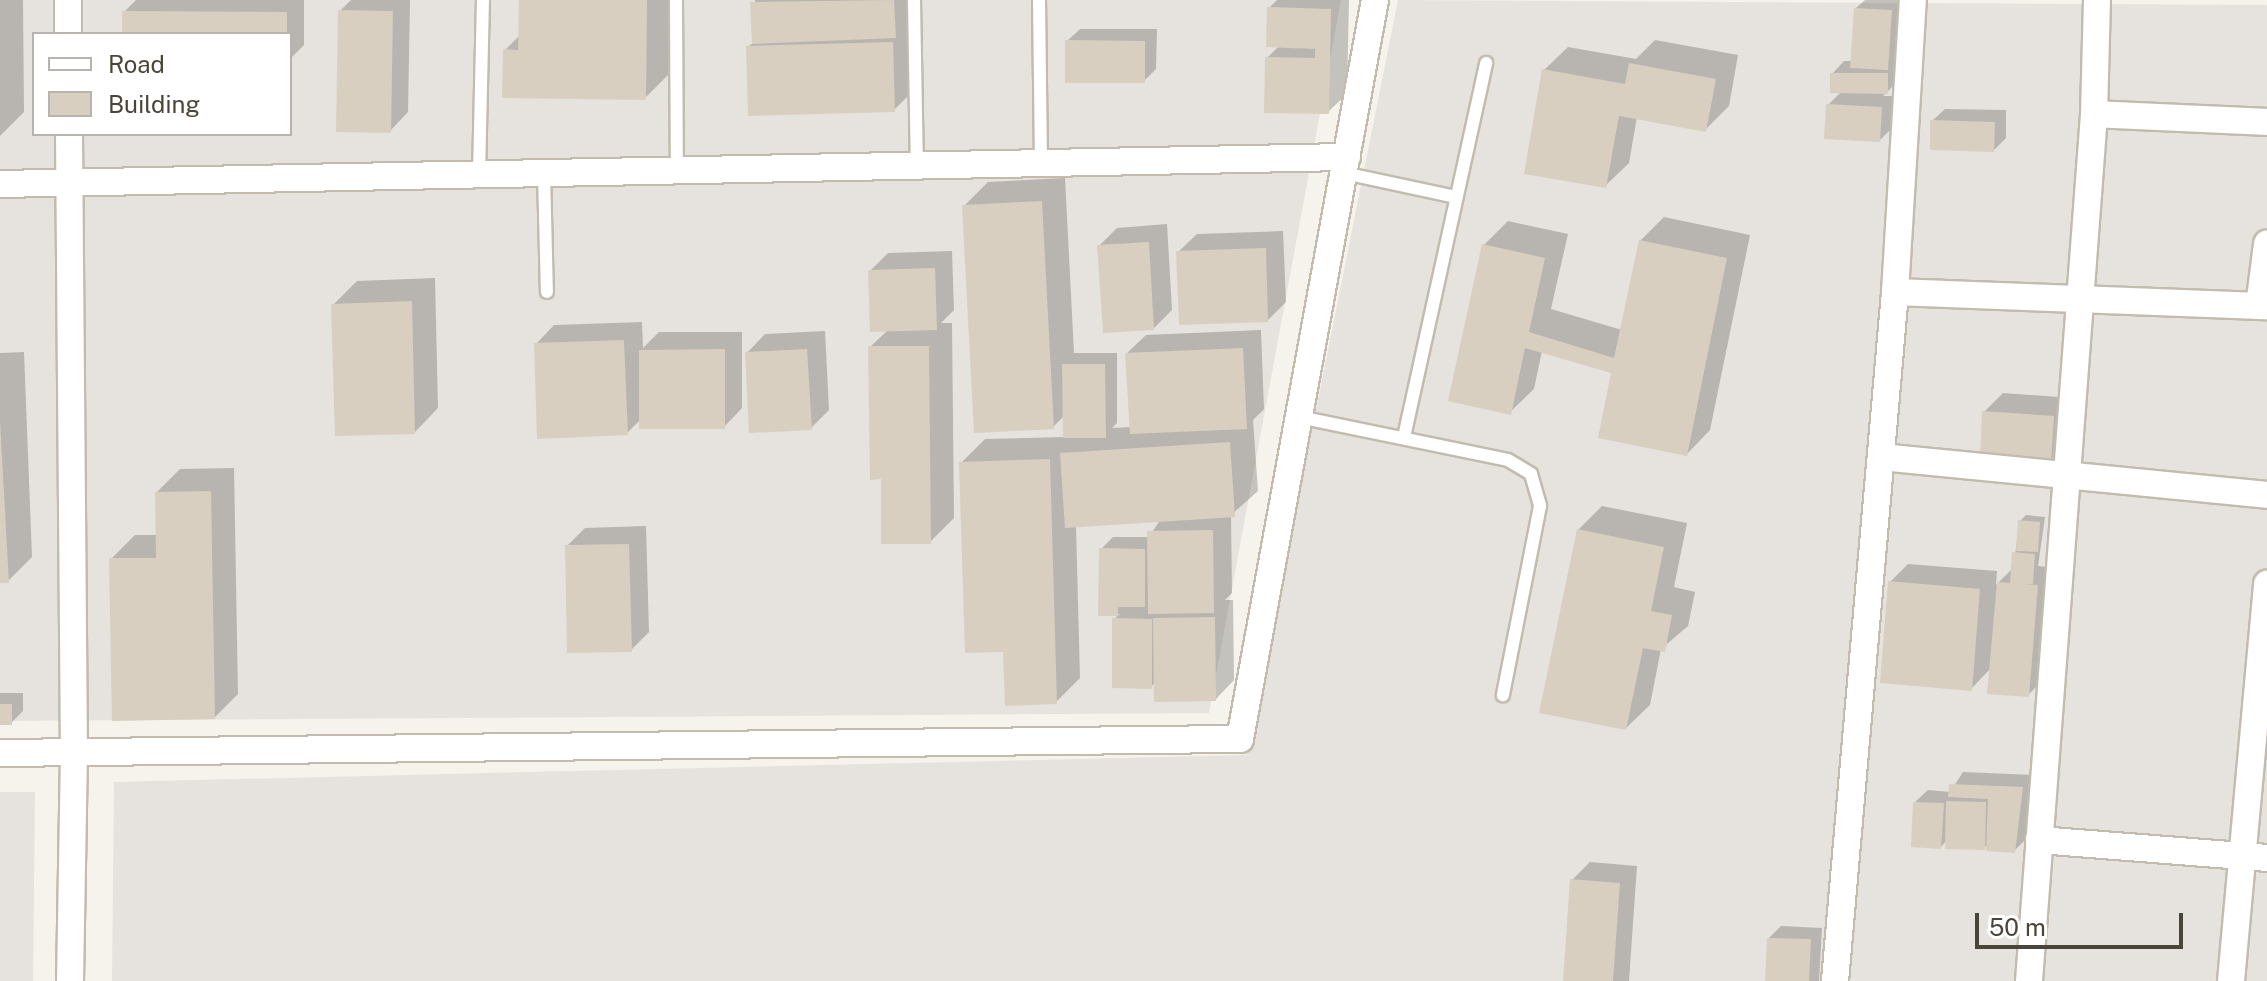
<!DOCTYPE html>
<html>
<head>
<meta charset="utf-8">
<style>
	body { margin:0 }
	#map { position:relative; width:2267px; height:981px; overflow:hidden; background:#f6f3ec; font-family:"Public Sans",sans-serif }
	div>[style] { position:absolute }
	[style*='--x'] { left:calc(var(--x)*1px); top:calc(var(--y)*1px); width:calc(var(--w)*1px); rotate:calc(var(--a)*1deg) }
	.industrial>* { inset:0; background:#e6e2dd }
	.shadow>* { inset:0; background:#0003 }
	.building>* { inset:0; background:#d8cfc1 }
	.roads { filter:drop-shadow(2px 0 #c2bbae) drop-shadow(-2px 0 #c2bbae) drop-shadow(0 2px #c2bbae) drop-shadow(0 -2px #c2bbae) }
	.service>* { height:12px; margin:-6px; padding:0 6px; transform-origin:6px; border-radius:6px; background:#fff }
	.minor>* { height:26px; margin:-13px; padding:0 13px; transform-origin:13px; border-radius:13px; background:#fff }
	span { translate:-50% -50%; white-space:nowrap; text-align:center; line-height:1.15; -webkit-text-stroke:7px #fff; paint-order:stroke }
	.legend { position:absolute; left:32px; top:32px; width:260px; height:104px; box-sizing:border-box; background:#fff; border:2px solid #b7b4b0; margin:0; padding:10px 14px; list-style:none; font-size:24px; color:#4b4439 }
	.legend li { display:flex; align-items:center; gap:16px; height:40px }
	.legend b { width:40px; border:2px solid #b7b4b0 }
	.scale { position:absolute; left:1975px; top:913px; width:208px; height:36px; box-sizing:border-box; border:4px solid #4b4439; border-top:0; padding-left:10px; font-size:24px; line-height:28px; white-space:nowrap; color:#4b4439; -webkit-text-stroke:6px #fff; paint-order:stroke }
</style>
</head>
<body>
<div id="map">
	<div class="industrial">
		<div style="clip-path:polygon(evenodd,0 0,1341px 0,1209px 713px,0 721px,0 0,34px 34px,290px 34px,290px 134px,34px 134px,34px 34px)"></div>
		<div style="clip-path:polygon(1398px 0,2267px 5px,2267px 981px,112px 981px,114px 782px,1247px 755px)"></div>
		<div style="clip-path:polygon(0 792px,35px 792px,33px 981px,0 981px)"></div>
	</div>
	<div class="shadow">
		<div style="clip-path:polygon(0 0,23px 0,24px 112px,0 136px)"></div>
		<div style="clip-path:polygon(136px 0,304px 0,304px 45px,290px 59px,290px 34px,124px 34px,124px 12px)"></div>
		<div style="clip-path:polygon(351px 0,410px 0,408px 112px,390px 131px,340px 11px)"></div>
		<div style="clip-path:polygon(521px 0,670px 0,669px 74px,645px 98px,505px 50px,521px 34px)"></div>
		<div style="clip-path:polygon(755px 0,912px 0,913px 18px,906px 25px,910px 25px,912px 92px,894px 110px,748px 47px,754px 42px)"></div>
		<div style="clip-path:polygon(1277px 0,1349px 0,1347px 94px,1328px 112px,1267px 58px,1279px 46px,1269px 8px)"></div>
		<div style="clip-path:polygon(1865px 0,1903px 0,1899px 56px,1894px 62px,1899px 62px,1899px 80px,1883px 96px,1893px 96px,1892px 128px,1880px 140px,1828px 105px,1842px 91px,1832px 74px,1844px 61px,1853px 61px,1856px 8px)"></div>
		<div style="clip-path:polygon(1080px 29px,1157px 29px,1156px 69px,1144px 81px,1067px 41px)"></div>
		<div style="clip-path:polygon(1655px 40px,1738px 55px,1729px 106px,1705px 130px,1637px 117px,1629px 163px,1605px 186px,1544px 70px,1568px 47px,1636px 59px)"></div>
		<div style="clip-path:polygon(1945px 109px,2006px 110px,2006px 138px,1994px 150px,1932px 121px)"></div>
		<div style="clip-path:polygon(1065px 178px,1074px 353px,1117px 353px,1117px 423px,1112px 428px,1131px 427px,1127px 353px,1146px 335px,1261px 330px,1264px 409px,1253px 420px,1258px 491px,1231px 515px,1232px 593px,1225px 600px,1233px 600px,1234px 680px,1216px 699px,1156px 681px,1151px 687px,1114px 619px,1120px 614px,1100px 614px,1101px 549px,1113px 537px,1149px 537px,1160px 520px,1076px 526px,1080px 678px,1056px 702px,1005px 649px,961px 463px,985px 439px,1065px 437px,1064px 416px,1053px 427px,964px 206px,988px 182px)"></div>
		<div style="clip-path:polygon(1664px 217px,1750px 235px,1710px 430px,1687px 454px,1613px 372px,1542px 351px,1534px 389px,1510px 412px,1484px 245px,1508px 221px,1568px 234px,1551px 309px,1622px 330px,1640px 241px)"></div>
		<div style="clip-path:polygon(1167px 224px,1172px 310px,1154px 328px,1099px 246px,1117px 228px)"></div>
		<div style="clip-path:polygon(1283px 231px,1286px 302px,1268px 320px,1178px 252px,1197px 234px)"></div>
		<div style="clip-path:polygon(952px 251px,954px 310px,941px 323px,952px 323px,954px 518px,930px 542px,883px 477px,870px 347px,888px 330px,870px 271px,888px 253px)"></div>
		<div style="clip-path:polygon(435px 278px,438px 408px,415px 432px,333px 305px,357px 281px)"></div>
		<div style="clip-path:polygon(642px 322px,643px 348px,659px 332px,742px 332px,742px 408px,724px 427px,641px 419px,627px 433px,536px 344px,554px 325px)"></div>
		<div style="clip-path:polygon(825px 331px,829px 410px,811px 428px,747px 353px,765px 334px)"></div>
		<div style="clip-path:polygon(24px 352px,32px 557px,8px 581px,0 581px,0 353px)"></div>
		<div style="clip-path:polygon(2003px 393px,2072px 398px,2069px 443px,2050px 461px,1984px 412px)"></div>
		<div style="clip-path:polygon(234px 468px,238px 694px,215px 717px,111px 559px,135px 535px,157px 535px,157px 492px,180px 469px)"></div>
		<div style="clip-path:polygon(1602px 506px,1687px 523px,1674px 587px,1695px 592px,1688px 626px,1661px 649px,1650px 705px,1626px 728px,1578px 530px)"></div>
		<div style="clip-path:polygon(2026px 515px,2045px 517px,2038px 566px,2055px 568px,2046px 677px,2028px 695px,1991px 668px,1971px 689px,1890px 582px,1908px 564px,1997px 571px,1996px 585px,2013px 568px,2020px 521px)"></div>
		<div style="clip-path:polygon(646px 526px,649px 632px,631px 650px,567px 546px,585px 528px)"></div>
		<div style="clip-path:polygon(0 693px,23px 693px,23px 711px,11px 723px,0 723px)"></div>
		<div style="clip-path:polygon(1963px 772px,2034px 775px,2027px 838px,2014px 851px,1947px 840px,1941px 847px,1915px 802px,1928px 790px,1950px 792px)"></div>
		<div style="clip-path:polygon(1590px 862px,1637px 866px,1629px 981px,1565px 981px,1572px 880px)"></div>
		<div style="clip-path:polygon(1781px 926px,1822px 928px,1819px 981px,1767px 981px,1769px 938px)"></div>
	</div>
	<div class="building">
		<div style="clip-path:polygon(519px 0,647px 0,646px 100px,502px 98px,503px 49px,518px 50px)"></div>
		<div style="clip-path:polygon(894px 0,896px 38px,752px 44px,750px 2px)"></div>
		<div style="clip-path:polygon(1267px 7px,1331px 9px,1329px 114px,1264px 113px,1265px 57px,1315px 58px,1315px 49px,1266px 47px)"></div>
		<div style="clip-path:polygon(1854px 8px,1892px 10px,1888px 70px,1850px 68px)"></div>
		<div style="clip-path:polygon(338px 10px,393px 11px,391px 133px,336px 132px)"></div>
		<div style="clip-path:polygon(122px 11px,287px 12px,287px 34px,122px 34px)"></div>
		<div style="clip-path:polygon(1065px 40px,1145px 41px,1145px 83px,1065px 83px)"></div>
		<div style="clip-path:polygon(893px 42px,895px 112px,748px 116px,746px 46px)"></div>
		<div style="clip-path:polygon(1629px 63px,1716px 79px,1706px 132px,1619px 116px,1606px 188px,1524px 174px,1542px 69px,1625px 84px)"></div>
		<div style="clip-path:polygon(1830px 73px,1888px 73px,1888px 94px,1830px 93px)"></div>
		<div style="clip-path:polygon(1826px 104px,1882px 107px,1880px 142px,1824px 139px)"></div>
		<div style="clip-path:polygon(1930px 120px,1995px 122px,1994px 152px,1930px 150px)"></div>
		<div style="clip-path:polygon(1042px 201px,1054px 429px,974px 433px,962px 205px)"></div>
		<div style="clip-path:polygon(1639px 240px,1727px 258px,1687px 456px,1598px 438px,1611px 373px,1525px 348px,1511px 415px,1448px 401px,1482px 244px,1545px 258px,1529px 332px,1614px 358px)"></div>
		<div style="clip-path:polygon(1149px 242px,1154px 330px,1103px 333px,1097px 245px)"></div>
		<div style="clip-path:polygon(1266px 248px,1268px 322px,1179px 325px,1176px 251px)"></div>
		<div style="clip-path:polygon(935px 268px,937px 330px,870px 332px,868px 270px)"></div>
		<div style="clip-path:polygon(412px 301px,415px 434px,335px 436px,331px 304px)"></div>
		<div style="clip-path:polygon(624px 340px,628px 435px,537px 439px,534px 343px)"></div>
		<div style="clip-path:polygon(868px 346px,929px 346px,931px 544px,881px 544px,881px 479px,870px 480px)"></div>
		<div style="clip-path:polygon(1243px 348px,1247px 429px,1130px 434px,1125px 353px)"></div>
		<div style="clip-path:polygon(725px 349px,725px 429px,639px 429px,639px 350px)"></div>
		<div style="clip-path:polygon(807px 349px,812px 430px,749px 433px,745px 352px)"></div>
		<div style="clip-path:polygon(1062px 364px,1105px 364px,1106px 438px,1063px 438px)"></div>
		<div style="clip-path:polygon(1982px 411px,2054px 416px,2051px 463px,1980px 458px)"></div>
		<div style="clip-path:polygon(0 421px,9px 583px,0 583px)"></div>
		<div style="clip-path:polygon(1230px 442px,1235px 517px,1065px 528px,1060px 453px)"></div>
		<div style="clip-path:polygon(1050px 459px,1057px 704px,1005px 706px,1003px 652px,965px 653px,959px 462px)"></div>
		<div style="clip-path:polygon(211px 491px,215px 719px,112px 721px,109px 558px,156px 558px,155px 492px)"></div>
		<div style="clip-path:polygon(2018px 520px,2040px 522px,2038px 552px,2016px 551px)"></div>
		<div style="clip-path:polygon(1577px 529px,1664px 547px,1651px 611px,1672px 615px,1665px 652px,1643px 648px,1626px 730px,1539px 713px)"></div>
		<div style="clip-path:polygon(1213px 530px,1214px 613px,1148px 614px,1147px 531px)"></div>
		<div style="clip-path:polygon(629px 544px,632px 652px,567px 653px,565px 545px)"></div>
		<div style="clip-path:polygon(1099px 548px,1145px 549px,1145px 607px,1118px 607px,1118px 616px,1098px 616px)"></div>
		<div style="clip-path:polygon(2012px 552px,2035px 554px,2033px 584px,2023px 584px,2038px 585px,2029px 697px,1987px 694px,1997px 582px,2010px 583px)"></div>
		<div style="clip-path:polygon(1888px 581px,1980px 589px,1972px 691px,1880px 683px)"></div>
		<div style="clip-path:polygon(1215px 617px,1216px 701px,1154px 702px,1153px 618px)"></div>
		<div style="clip-path:polygon(1112px 618px,1152px 619px,1152px 689px,1112px 688px)"></div>
		<div style="clip-path:polygon(0 704px,12px 704px,12px 725px,0 725px)"></div>
		<div style="clip-path:polygon(1949px 784px,2023px 787px,2015px 853px,1986px 851px,1988px 799px,1948px 797px)"></div>
		<div style="clip-path:polygon(1946px 801px,1986px 802px,1985px 850px,1945px 849px)"></div>
		<div style="clip-path:polygon(1913px 802px,1944px 803px,1941px 849px,1911px 847px)"></div>
		<div style="clip-path:polygon(1570px 879px,1620px 883px,1613px 981px,1563px 981px)"></div>
		<div style="clip-path:polygon(1767px 938px,1811px 939px,1809px 981px,1765px 981px)"></div>
	</div>
	<div class="roads">
		<div class="service">
			<div style="--x:676;--y:0;--w:170;--a:89.7"></div>
			<div style="--x:914;--y:0;--w:166;--a:89"></div>
			<div style="--x:1039;--y:0;--w:163;--a:89.3"></div>
			<div style="--x:544;--y:173;--w:119;--a:88.6"></div>
			<div style="--x:1344;--y:173;--w:115;--a:12.1"></div>
			<div style="--x:479;--y:175;--w:175;--a:-88.7"></div>
			<div style="--x:1299;--y:417;--w:213;--a:11.6"></div>
			<div style="--x:1508;--y:460;--w:27;--a:31"></div>
			<div style="--x:1531;--y:474;--w:33;--a:74"></div>
			<div style="--x:1540;--y:506;--w:193;--a:101.1"></div>
			<div style="--x:1404;--y:437;--w:383;--a:-77.6"></div>
		</div>
		<div class="minor">
			<div style="--x:68;--y:0;--w:34;--a:90"></div>
			<div style="--x:2094;--y:114;--w:173;--a:2.6"></div>
			<div style="--x:69;--y:134;--w:618;--a:89.54"></div>
			<div style="--x:74;--y:752;--w:229;--a:91"></div>
			<div style="--x:0;--y:184;--w:1347;--a:-1.15"></div>
			<div style="--x:1895;--y:292;--w:372;--a:2.2"></div>
			<div style="--x:2259;--y:306;--w:63;--a:-82.6"></div>
			<div style="--x:1881;--y:457;--w:388;--a:5.6"></div>
			<div style="--x:0;--y:753;--w:1240;--a:-0.65"></div>
			<div style="--x:1240;--y:739;--w:751;--a:-79.65"></div>
			<div style="--x:2039;--y:840;--w:229;--a:4.5"></div>
			<div style="--x:1835;--y:981;--w:692;--a:-85.02"></div>
			<div style="--x:1895;--y:292;--w:293;--a:-86.5"></div>
			<div style="--x:2029;--y:981;--w:869;--a:-85.71"></div>
			<div style="--x:2094;--y:114;--w:114;--a:-88.5"></div>
			<div style="--x:2231;--y:981;--w:399;--a:-84.8"></div>
		</div>
	</div>
	<ul class="legend">
	<li><b style="height:10px;background:#fff"></b>Road</li>
	<li><b style="height:22px;background:#d8cfc1"></b>Building</li>
	</ul>
	<div class="scale">50 m</div>
</div>
</body>
</html>
